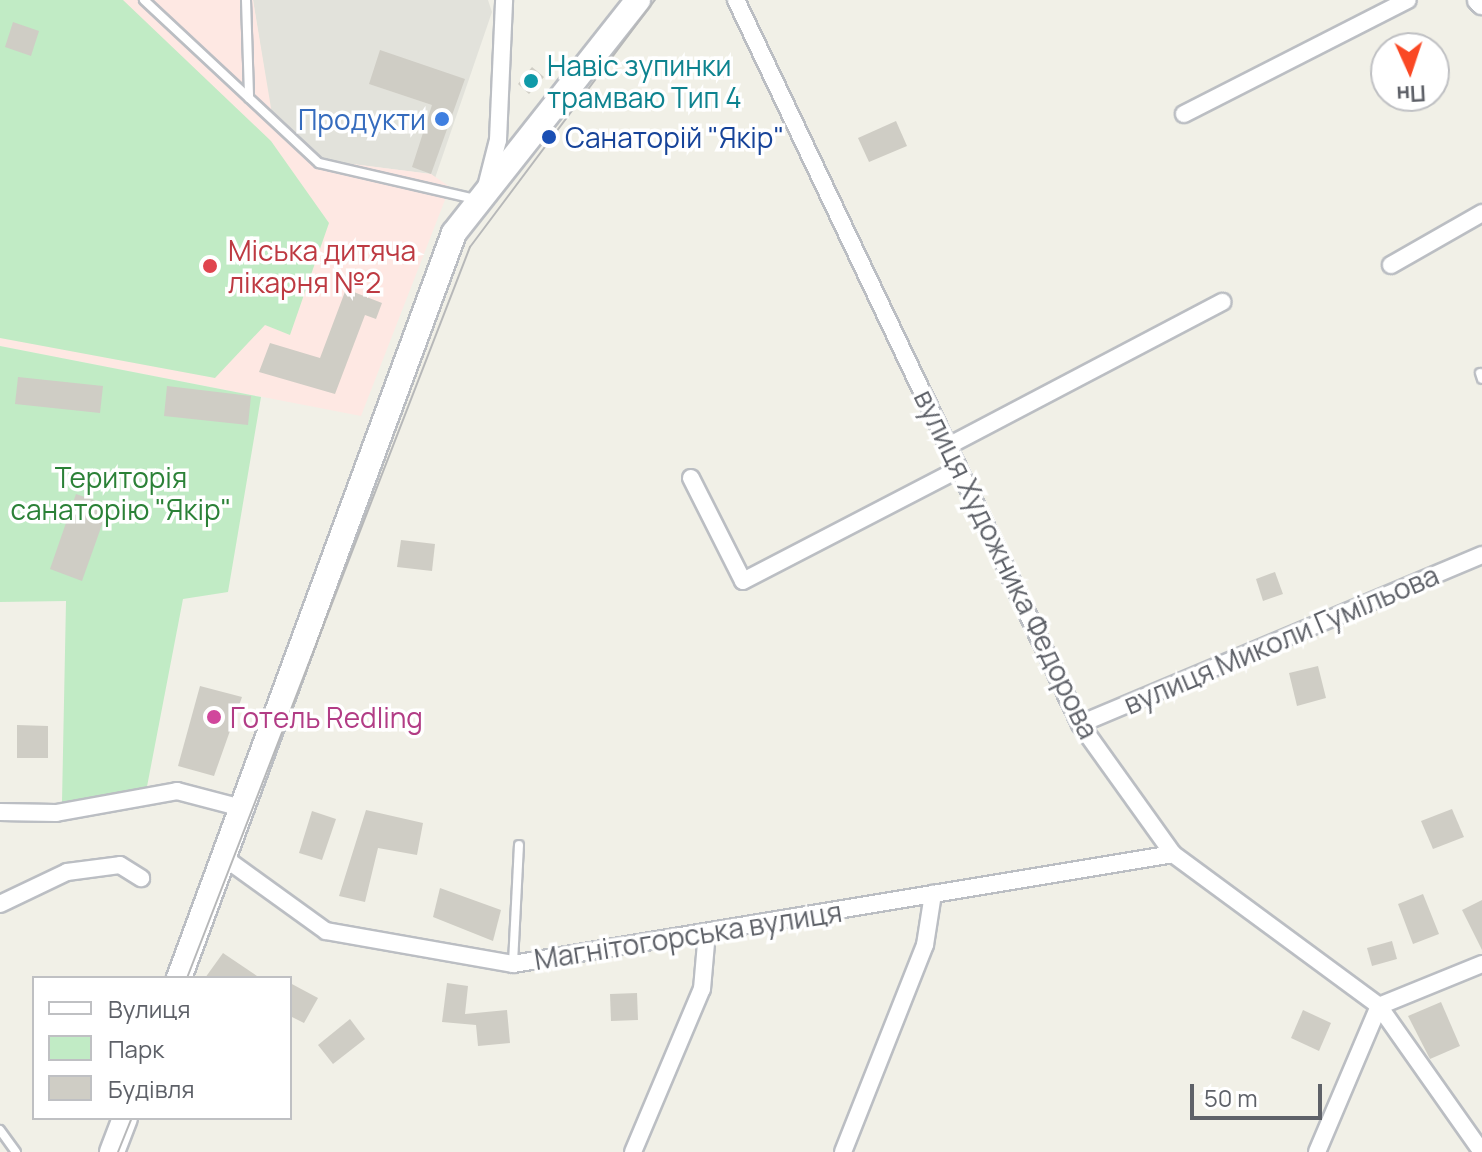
<!DOCTYPE html>
<html>
<head>
<meta charset="utf-8">
<style>
	body { margin:0 }
	#map { position:relative; width:1482px; height:1152px; overflow:hidden; background:#f1f0e7; font-family:Manrope,sans-serif }
	div>[style] { position:absolute }
	[style*='--x'] { left:calc(var(--x)*1px); top:calc(var(--y)*1px); width:calc(var(--w)*1px); rotate:calc(var(--a)*1deg) }
	.industrial>* { inset:0; background:#e2e2db }
	.medical>* { inset:0; background:#fee8e3 }
	.green>* { inset:0; background:#c1ebc5 }
	.building>* { inset:0; background:#cfcdc5 }
	.roads { filter:drop-shadow(2px 0 #bbbec3) drop-shadow(-2px 0 #bbbec3) drop-shadow(0 2px #bbbec3) drop-shadow(0 -2px #bbbec3) }
	.lane>* { height:8px; margin:-4px; padding:0 4px; transform-origin:4px; border-radius:4px; background:#fff }
	.street>* { height:16px; margin:-8px; padding:0 8px; transform-origin:8px; border-radius:8px; background:#fff }
	.secondary>* { height:24px; margin:-12px; padding:0 12px; transform-origin:12px; border-radius:12px; background:#fff }
	.tram>* { height:2px; margin:-1px; padding:0 1px; transform-origin:1px; border-radius:1px; background:#b7b8b9 }
	.dots>* { width:22px; height:22px; translate:-50% -50%; box-sizing:border-box; border:4px solid #fff; border-radius:50% }
	span { translate:-50% -50%; white-space:nowrap; text-align:center; line-height:1.15; -webkit-text-stroke:7px #fff; paint-order:stroke }
	.culture-label { font-size:28px; color:#0d838f }
	.left { translate:0 -50%; text-align:left }
	.shop-label { font-size:28px; color:#366cbe }
	.right { translate:-100% -50%; text-align:right }
	.transit-label { font-size:28px; color:#164399 }
	.health-label { font-size:28px; color:#be3a42 }
	.park-label { font-size:28px; color:#2b8137 }
	.street-label { font-size:28px; color:#5e6168 }
	.hotel-label { font-size:28px; color:#b23c85 }
	.legend { position:absolute; left:32px; top:976px; width:260px; height:144px; box-sizing:border-box; background:#fff; border:2px solid #bfc0c3; margin:0; padding:10px 14px; list-style:none; font-size:24px; color:#5e6168 }
	.legend li { display:flex; align-items:center; gap:16px; height:40px }
	.legend b { width:40px; border:2px solid #bfc0c3 }
	.north { position:absolute; left:1370px; top:32px; width:80px; height:80px; box-sizing:border-box; background:#fff; border:2px solid #bfc0c3; border-radius:50%; rotate:177deg; font-size:22px; font-weight:700; line-height:32px; text-align:center; color:#5e6168 }
	.north::after { content:''; display:block; margin:auto; width:28px; height:36px; background:#fa4824; clip-path:polygon(50% 0,100% 100%,50% 72%,0 100%) }
	.scale { position:absolute; left:1190px; top:1084px; width:132px; height:36px; box-sizing:border-box; border:4px solid #5e6168; border-top:0; padding-left:10px; font-size:24px; line-height:28px; white-space:nowrap; color:#5e6168; -webkit-text-stroke:6px #fff; paint-order:stroke }
</style>
</head>
<body>
<div id="map">
	<div class="industrial">
		<div style="clip-path:polygon(253px 0,488px 0,492px 12px,434px 181px,431px 174px,320px 160px,271px 113px)"></div>
	</div>
	<div class="medical">
		<div style="clip-path:polygon(0 0,253px 0,272px 114px,321px 160px,431px 174px,450px 187px,361px 416px,0 346px)"></div>
	</div>
	<div class="green">
		<div style="clip-path:polygon(0 0,123px 0,271px 141px,329px 223px,290px 335px,265px 325px,215px 378px,0 338px)"></div>
		<div style="clip-path:polygon(0 346px,261px 397px,228px 592px,183px 599px,145px 797px,62px 802px,66px 601px,0 602px)"></div>
	</div>
	<div class="building">
		<div style="clip-path:polygon(13px 22px,39px 31px,31px 56px,5px 47px)"></div>
		<div style="clip-path:polygon(380px 50px,465px 79px,431px 174px,412px 167px,432px 105px,369px 84px)"></div>
		<div style="clip-path:polygon(532px 67px,544px 77px,529px 94px,518px 84px)"></div>
		<div style="clip-path:polygon(896px 121px,907px 146px,869px 162px,858px 138px)"></div>
		<div style="clip-path:polygon(346px 289px,382px 303px,376px 319px,365px 315px,335px 394px,259px 372px,270px 343px,320px 358px)"></div>
		<div style="clip-path:polygon(18px 377px,103px 386px,100px 413px,15px 404px)"></div>
		<div style="clip-path:polygon(167px 386px,251px 396px,248px 425px,164px 416px)"></div>
		<div style="clip-path:polygon(76px 494px,109px 505px,82px 581px,50px 569px)"></div>
		<div style="clip-path:polygon(401px 540px,435px 544px,432px 571px,397px 567px)"></div>
		<div style="clip-path:polygon(1275px 572px,1283px 594px,1263px 601px,1256px 579px)"></div>
		<div style="clip-path:polygon(1318px 666px,1326px 698px,1297px 706px,1289px 673px)"></div>
		<div style="clip-path:polygon(200px 686px,242px 697px,214px 776px,178px 766px)"></div>
		<div style="clip-path:polygon(17px 725px,48px 726px,48px 758px,17px 758px)"></div>
		<div style="clip-path:polygon(1452px 809px,1464px 837px,1433px 849px,1421px 821px)"></div>
		<div style="clip-path:polygon(366px 810px,423px 823px,417px 855px,378px 848px,365px 902px,339px 896px)"></div>
		<div style="clip-path:polygon(312px 811px,336px 819px,322px 860px,299px 853px)"></div>
		<div style="clip-path:polygon(440px 888px,501px 910px,493px 941px,433px 917px)"></div>
		<div style="clip-path:polygon(1423px 894px,1439px 934px,1413px 944px,1398px 904px)"></div>
		<div style="clip-path:polygon(1482px 900px,1482px 950px,1462px 910px)"></div>
		<div style="clip-path:polygon(1392px 941px,1397px 959px,1372px 966px,1367px 948px)"></div>
		<div style="clip-path:polygon(223px 953px,260px 978px,205px 978px)"></div>
		<div style="clip-path:polygon(290px 983px,318px 998px,304px 1023px,290px 1016px)"></div>
		<div style="clip-path:polygon(447px 983px,468px 986px,465px 1014px,507px 1010px,510px 1043px,478px 1046px,476px 1025px,442px 1022px)"></div>
		<div style="clip-path:polygon(637px 993px,638px 1020px,611px 1021px,610px 994px)"></div>
		<div style="clip-path:polygon(1441px 1002px,1460px 1046px,1430px 1059px,1408px 1016px)"></div>
		<div style="clip-path:polygon(1303px 1010px,1331px 1023px,1319px 1051px,1291px 1038px)"></div>
		<div style="clip-path:polygon(350px 1019px,365px 1039px,333px 1064px,318px 1045px)"></div>
	</div>
	<div class="roads">
		<div class="lane">
			<div style="--x:144;--y:0;--w:239;--a:43"></div>
			<div style="--x:319;--y:163;--w:160;--a:13"></div>
			<div style="--x:246;--y:0;--w:98;--a:88.2"></div>
			<div style="--x:1480;--y:373;--w:6;--a:72"></div>
			<div style="--x:513;--y:963;--w:118;--a:-87.1"></div>
			<div style="--x:0;--y:1130;--w:27;--a:54"></div>
		</div>
		<div class="street">
			<div style="--x:736;--y:0;--w:802;--a:64.59"></div>
			<div style="--x:1080;--y:724;--w:160;--a:54.4"></div>
			<div style="--x:1173;--y:854;--w:256;--a:36.4"></div>
			<div style="--x:1379;--y:1006;--w:179;--a:54.8"></div>
			<div style="--x:1184;--y:114;--w:251;--a:-27"></div>
			<div style="--x:486;--y:187;--w:49;--a:-75.7"></div>
			<div style="--x:498;--y:140;--w:140;--a:-87.5"></div>
			<div style="--x:1391;--y:265;--w:105;--a:-29.7"></div>
			<div style="--x:948;--y:446;--w:310;--a:-27.7"></div>
			<div style="--x:691;--y:478;--w:115;--a:63.2"></div>
			<div style="--x:743;--y:581;--w:243;--a:-27.4"></div>
			<div style="--x:1080;--y:724;--w:436;--a:-22.8"></div>
			<div style="--x:0;--y:812;--w:56;--a:1"></div>
			<div style="--x:56;--y:813;--w:123;--a:-10.3"></div>
			<div style="--x:177;--y:791;--w:71;--a:14.6"></div>
			<div style="--x:226;--y:859;--w:123;--a:35.8"></div>
			<div style="--x:326;--y:931;--w:190;--a:10"></div>
			<div style="--x:513;--y:964;--w:669;--a:-9.46"></div>
			<div style="--x:0;--y:904;--w:74;--a:-25.5"></div>
			<div style="--x:67;--y:872;--w:53;--a:-7.5"></div>
			<div style="--x:120;--y:865;--w:25;--a:32"></div>
			<div style="--x:633;--y:1152;--w:177;--a:-67.1"></div>
			<div style="--x:702;--y:989;--w:57;--a:-85"></div>
			<div style="--x:843;--y:1152;--w:223;--a:-68.4"></div>
			<div style="--x:925;--y:945;--w:52;--a:-81.1"></div>
			<div style="--x:1317;--y:1152;--w:159;--a:-67"></div>
			<div style="--x:1379;--y:1006;--w:111;--a:-22.2"></div>
		</div>
		<div class="secondary">
			<div style="--x:1480;--y:0;--w:3;--a:45"></div>
			<div style="--x:179;--y:978;--w:794;--a:-69.74"></div>
			<div style="--x:454;--y:233;--w:297;--a:-51.7"></div>
			<div style="--x:112;--y:1152;--w:36;--a:-69"></div>
		</div>
	</div>
	<div class="tram">
		<div style="--x:187;--y:978;--w:784;--a:-68.84"></div>
		<div style="--x:470;--y:247;--w:309;--a:-53.2"></div>
		<div style="--x:118;--y:1152;--w:37;--a:-68"></div>
	</div>
	<div class="dots">
		<div style="left:531px;top:81px;background:#0f9aa8"></div>
		<div style="left:442px;top:119px;background:#3f7fe0"></div>
		<div style="left:549px;top:137px;background:#1a4fb4"></div>
		<div style="left:210px;top:266px;background:#e0444e"></div>
		<div style="left:214px;top:717px;background:#d1479c"></div>
	</div>
	<div class="culture-label">
		<span class="left" style="left:547px;top:81px">Навіс зупинки<br>трамваю Тип 4</span>
	</div>
	<div class="shop-label">
		<span class="right" style="left:426px;top:119px">Продукти</span>
	</div>
	<div class="transit-label">
		<span class="left" style="left:565px;top:137px">Санаторій "Якір"</span>
	</div>
	<div class="health-label">
		<span class="left" style="left:228px;top:266px">Міська дитяча<br>лікарня №2</span>
	</div>
	<div class="park-label">
		<span style="left:121px;top:493px">Територія<br>санаторію "Якір"</span>
	</div>
	<div class="street-label">
		<span style="left:1007px;top:564px;rotate:64deg">вулиця Художника Федорова</span>
		<span style="left:1281px;top:639px;rotate:-23deg">вулиця Миколи Гумільова</span>
		<span style="left:688px;top:935px;rotate:-9deg">Магнітогорська вулиця</span>
	</div>
	<div class="hotel-label">
		<span class="left" style="left:230px;top:717px">Готель Redling</span>
	</div>
	<ul class="legend">
	<li><b style="height:10px;background:#fff"></b>Вулиця</li>
	<li><b style="height:22px;background:#c1ebc5"></b>Парк</li>
	<li><b style="height:22px;background:#cfcdc5"></b>Будівля</li>
	</ul>
	<div class="north">Пн</div>
	<div class="scale">50 m</div>
</div>
</body>
</html>
